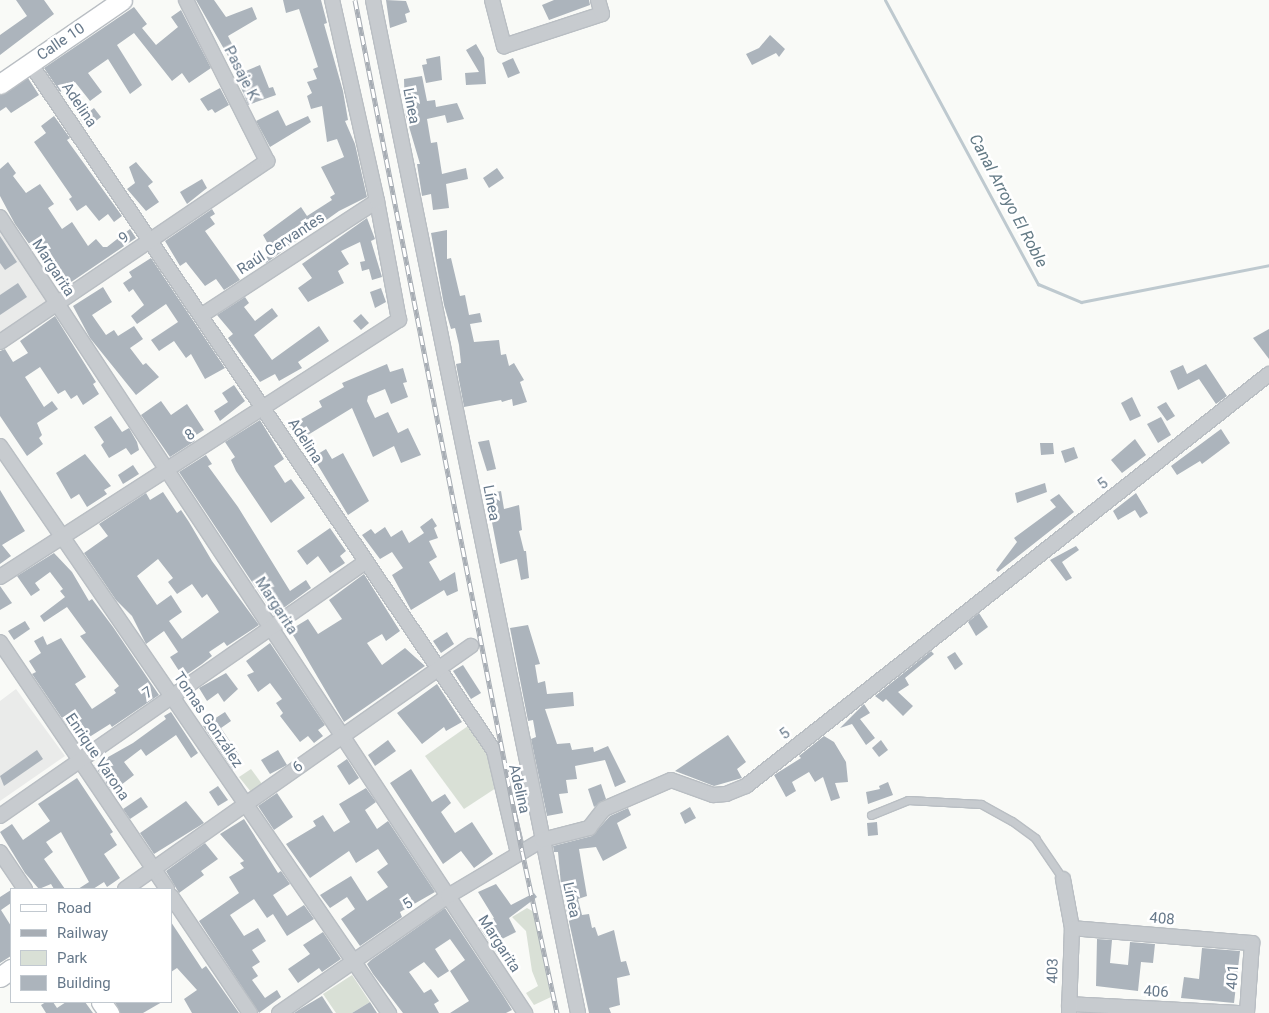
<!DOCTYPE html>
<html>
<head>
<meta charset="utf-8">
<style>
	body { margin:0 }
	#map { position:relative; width:1269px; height:1013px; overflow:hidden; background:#f9faf7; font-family:Roboto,sans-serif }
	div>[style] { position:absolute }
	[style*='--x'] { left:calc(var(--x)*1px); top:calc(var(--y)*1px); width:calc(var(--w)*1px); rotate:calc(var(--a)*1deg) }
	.built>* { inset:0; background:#eaebea }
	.green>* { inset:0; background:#d9e0d6 }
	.stream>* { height:3px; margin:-1.5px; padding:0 1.5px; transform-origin:1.5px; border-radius:1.5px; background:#bec9cf }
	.building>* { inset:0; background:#acb4bc }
	.roads { filter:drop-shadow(1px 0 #b9bec3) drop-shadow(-1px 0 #b9bec3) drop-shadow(0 1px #b9bec3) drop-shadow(0 -1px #b9bec3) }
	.lane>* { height:7px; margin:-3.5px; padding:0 3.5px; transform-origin:3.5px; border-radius:3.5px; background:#c7cbcf }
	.street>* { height:14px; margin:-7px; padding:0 7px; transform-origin:7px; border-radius:7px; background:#c7cbcf }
	.secondary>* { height:19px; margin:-9.5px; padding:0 9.5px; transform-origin:9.5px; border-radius:9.5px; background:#fff }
	.rail>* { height:5px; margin-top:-2.5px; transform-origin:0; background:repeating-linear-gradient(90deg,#fff 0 9px,#a7adb4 0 18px); box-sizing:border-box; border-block:1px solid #a7adb4 }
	span { translate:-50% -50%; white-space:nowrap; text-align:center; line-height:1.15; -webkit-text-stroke:5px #fff; paint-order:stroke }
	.street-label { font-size:15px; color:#66788a }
	.water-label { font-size:16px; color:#637a85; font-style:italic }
	.legend { position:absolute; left:10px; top:888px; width:162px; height:115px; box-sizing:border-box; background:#fff; border:1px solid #c2c9d0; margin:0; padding:6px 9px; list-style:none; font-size:15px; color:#66788a }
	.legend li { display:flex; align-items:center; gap:10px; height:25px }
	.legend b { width:25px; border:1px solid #c2c9d0 }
</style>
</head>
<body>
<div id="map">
	<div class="built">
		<div style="clip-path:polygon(0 226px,49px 301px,0 333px)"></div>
		<div style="clip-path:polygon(16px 689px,65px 756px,0 801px,0 701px)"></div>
	</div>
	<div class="green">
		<div style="clip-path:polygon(468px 726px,489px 756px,496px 788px,464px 809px,425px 756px)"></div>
		<div style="clip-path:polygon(251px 769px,262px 784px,251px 792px,239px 777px)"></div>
		<div style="clip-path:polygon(527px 908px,534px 912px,551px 997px,534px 1005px,526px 993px,538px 986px,532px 971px,526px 931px,512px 917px)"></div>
		<div style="clip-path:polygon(352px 975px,370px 1002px,352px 1013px,336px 1013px,323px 994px)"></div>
	</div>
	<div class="stream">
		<div style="--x:885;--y:0;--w:323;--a:61.7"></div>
		<div style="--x:1038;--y:284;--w:47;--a:22.7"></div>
		<div style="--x:1081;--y:302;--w:192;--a:-11.1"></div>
	</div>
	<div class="building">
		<div style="clip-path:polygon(16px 0,44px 0,54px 14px,0 55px,0 35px,27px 16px)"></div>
		<div style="clip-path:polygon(196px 0,214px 0,226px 17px,252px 7px,257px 19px,228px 36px,236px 52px,228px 56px)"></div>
		<div style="clip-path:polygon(283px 0,321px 0,327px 23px,324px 24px,343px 91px,348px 120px,345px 121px,355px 144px,367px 197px,339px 211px,266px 263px,263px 259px,273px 253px,263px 235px,301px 207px,307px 216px,332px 200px,330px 197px,335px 194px,321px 167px,344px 157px,337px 139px,327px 142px,322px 106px,311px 109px,307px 96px,312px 93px,307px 82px,317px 79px,313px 69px,318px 67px,299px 9px,286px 13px)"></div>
		<div style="clip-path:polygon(386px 0,406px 1px,410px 12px,405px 14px,407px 22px,390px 28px)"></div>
		<div style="clip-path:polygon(554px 0,589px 0,590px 5px,549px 20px,542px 5px)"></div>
		<div style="clip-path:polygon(134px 7px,147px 24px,142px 28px,156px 45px,178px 27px,171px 17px,181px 10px,211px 68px,189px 83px,182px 73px,172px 81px,134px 33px,117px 45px,142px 85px,130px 94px,108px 59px,88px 73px,102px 92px,90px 101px,75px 82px,60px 92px,44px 68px)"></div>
		<div style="clip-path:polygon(770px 35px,785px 49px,779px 57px,776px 53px,752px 65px,746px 54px,759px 48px)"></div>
		<div style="clip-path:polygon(476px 44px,484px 58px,486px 84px,466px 85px,465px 73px,479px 72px,466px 50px)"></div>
		<div style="clip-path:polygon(440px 56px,442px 80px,426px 83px,422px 65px,427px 64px,426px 59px)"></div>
		<div style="clip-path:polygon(513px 58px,520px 73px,508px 78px,502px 63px)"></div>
		<div style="clip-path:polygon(260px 65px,269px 88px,273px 87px,276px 95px,248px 105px,236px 75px)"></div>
		<div style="clip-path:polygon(422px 76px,427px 101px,435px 100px,436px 107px,457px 103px,464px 119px,447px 123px,445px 115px,427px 119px,431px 143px,437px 142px,442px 174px,466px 168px,468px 179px,446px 184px,449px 208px,433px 210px,431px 194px,422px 196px,417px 164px,420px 164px,405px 113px,404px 79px)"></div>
		<div style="clip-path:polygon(28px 78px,39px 95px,11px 113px,6px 107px,0 111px,0 95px)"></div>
		<div style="clip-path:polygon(220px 88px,229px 105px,215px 113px,212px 109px,208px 111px,200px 99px)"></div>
		<div style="clip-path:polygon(94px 108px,101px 117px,87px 128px,80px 119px)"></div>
		<div style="clip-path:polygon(278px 110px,286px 126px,308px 116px,311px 122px,270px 147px,256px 121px)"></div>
		<div style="clip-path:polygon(54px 116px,70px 138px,67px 140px,122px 216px,114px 222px,108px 214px,99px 221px,86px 205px,77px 211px,69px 199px,72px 197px,34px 142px,46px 133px,41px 126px)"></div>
		<div style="clip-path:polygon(8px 162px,16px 173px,13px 176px,26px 193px,40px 184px,54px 204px,48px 208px,62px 229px,72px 222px,88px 246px,96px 239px,103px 247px,107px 247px,130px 229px,136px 238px,61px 289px,15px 224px,0 196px,0 169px)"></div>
		<div style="clip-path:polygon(136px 162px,153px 182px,148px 186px,159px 202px,146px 211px,127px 189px,135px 183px,129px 167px)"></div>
		<div style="clip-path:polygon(497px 168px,504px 178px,489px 188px,483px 178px)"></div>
		<div style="clip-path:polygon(202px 179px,207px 188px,187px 204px,180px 192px)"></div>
		<div style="clip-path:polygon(212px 209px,215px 214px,210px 217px,215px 224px,205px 231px,240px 280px,224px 290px,216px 279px,205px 286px,186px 262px,180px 266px,165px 241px)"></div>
		<div style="clip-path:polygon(367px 218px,375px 239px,371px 241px,382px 277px,372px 280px,369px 269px,362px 271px,360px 262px,365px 261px,360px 242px,341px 251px,349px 264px,338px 271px,344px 283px,308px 302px,298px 288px,312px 278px,302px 264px)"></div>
		<div style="clip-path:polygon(447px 230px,447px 259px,451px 258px,460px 296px,465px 295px,469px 315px,480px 313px,482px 322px,470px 324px,474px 342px,499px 340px,501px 355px,506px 354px,509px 366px,514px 363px,524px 380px,520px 382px,527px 402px,513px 406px,512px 399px,502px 402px,501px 400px,464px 407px,456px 364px,461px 363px,459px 345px,455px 328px,451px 329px,444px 305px,431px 233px)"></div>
		<div style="clip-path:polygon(0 236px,17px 262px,5px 270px,0 263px)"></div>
		<div style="clip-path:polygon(151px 258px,225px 368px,205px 379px,191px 354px,186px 358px,174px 341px,159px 351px,151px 340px,178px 322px,166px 304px,137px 324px,131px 316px,144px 305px,133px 289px,129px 292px,123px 283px,132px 277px,129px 272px)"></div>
		<div style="clip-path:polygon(18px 283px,27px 297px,0 315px,0 295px)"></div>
		<div style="clip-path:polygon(103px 287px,112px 302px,92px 315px,106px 335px,114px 330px,118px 336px,134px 326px,143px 339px,130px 348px,143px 365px,146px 363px,159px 377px,136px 395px,90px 338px,73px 306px)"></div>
		<div style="clip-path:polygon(381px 288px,386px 302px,375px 308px,370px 292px)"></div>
		<div style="clip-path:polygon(245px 297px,249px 303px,244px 307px,255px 321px,272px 308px,278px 316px,254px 335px,272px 360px,319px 326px,329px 341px,298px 362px,302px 368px,279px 381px,275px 374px,260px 382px,228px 338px,233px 334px,217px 315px)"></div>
		<div style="clip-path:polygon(361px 314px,369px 323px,361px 330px,353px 321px)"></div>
		<div style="clip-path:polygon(55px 316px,96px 382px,93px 384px,99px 394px,83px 405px,77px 395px,71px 399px,65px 390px,58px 394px,40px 367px,25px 377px,44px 407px,52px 401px,58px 409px,37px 423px,42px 435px,39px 438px,43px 444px,27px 456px,0 416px,0 351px,5px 349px,13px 362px,28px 353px,20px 341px)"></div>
		<div style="clip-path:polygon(1269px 329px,1269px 359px,1253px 338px)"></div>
		<div style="clip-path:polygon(387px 364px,390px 372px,403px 368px,407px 382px,403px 383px,408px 397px,391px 404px,385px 389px,368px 396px,367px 401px,375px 418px,388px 412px,398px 433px,408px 428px,421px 455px,401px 463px,394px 446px,373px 457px,352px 408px,298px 441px,289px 426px,322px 407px,319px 401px,344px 387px,342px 383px)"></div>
		<div style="clip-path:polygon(1206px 364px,1227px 396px,1216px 404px,1199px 379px,1178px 390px,1170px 371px,1183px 365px,1187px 374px)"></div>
		<div style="clip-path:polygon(234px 385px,245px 401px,220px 421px,214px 411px,228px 402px,222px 393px)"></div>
		<div style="clip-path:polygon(1132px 397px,1141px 416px,1130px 421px,1121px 403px)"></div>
		<div style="clip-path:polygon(161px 401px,171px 415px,187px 404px,204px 430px,193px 437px,195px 441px,170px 457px,141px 415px)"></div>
		<div style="clip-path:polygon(1166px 402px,1175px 416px,1167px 421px,1157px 407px)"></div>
		<div style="clip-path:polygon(111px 416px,122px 432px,129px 428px,137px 442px,139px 450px,131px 455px,126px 448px,109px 458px,101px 445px,104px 442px,94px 427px)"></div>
		<div style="clip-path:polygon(1161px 417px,1171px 435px,1158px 443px,1147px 424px)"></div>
		<div style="clip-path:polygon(260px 420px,284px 459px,274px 466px,285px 483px,291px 479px,305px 498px,271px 523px,236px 471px,231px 460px,235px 457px,225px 442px)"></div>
		<div style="clip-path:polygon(1221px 429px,1230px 443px,1202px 464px,1200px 461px,1177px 475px,1171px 466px)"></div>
		<div style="clip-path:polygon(1135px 439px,1146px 455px,1122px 473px,1111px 460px)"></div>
		<div style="clip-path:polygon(489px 440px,496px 469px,487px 471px,478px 442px)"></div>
		<div style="clip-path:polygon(1040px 443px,1053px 443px,1054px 454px,1041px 455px)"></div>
		<div style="clip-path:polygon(1074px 447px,1078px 458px,1065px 463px,1061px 451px)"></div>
		<div style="clip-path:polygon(326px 449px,332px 459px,343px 453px,369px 501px,348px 515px,313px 457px)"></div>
		<div style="clip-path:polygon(85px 454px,111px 486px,104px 490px,107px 494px,87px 507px,79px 494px,71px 499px,56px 473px)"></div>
		<div style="clip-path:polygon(206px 455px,212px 464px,208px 466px,238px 507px,290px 591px,306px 580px,311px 588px,274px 615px,179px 472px)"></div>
		<div style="clip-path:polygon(133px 465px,139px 474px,123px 484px,118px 475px)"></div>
		<div style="clip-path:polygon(1045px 483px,1047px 492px,1017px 503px,1015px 493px)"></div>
		<div style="clip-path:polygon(0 490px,25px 531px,2px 545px,11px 556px,0 564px)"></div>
		<div style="clip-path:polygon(501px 491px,504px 509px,519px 505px,522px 530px,519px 531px,524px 551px,526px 551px,529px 578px,521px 580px,517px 559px,500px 564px,490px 512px,496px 511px,492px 493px)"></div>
		<div style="clip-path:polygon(evenodd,163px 492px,177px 513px,181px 510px,189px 522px,212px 561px,259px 625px,227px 646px,224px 642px,209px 652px,212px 656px,202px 664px,183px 677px,170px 657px,178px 652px,164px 631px,146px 644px,132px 616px,116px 600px,84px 553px,108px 536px,99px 524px,146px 493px,150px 500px,163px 492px,158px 559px,173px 578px,168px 582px,177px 594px,192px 584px,202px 598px,207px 594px,219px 612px,182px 639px,169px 621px,182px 612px,171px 595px,157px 605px,137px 576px,158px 559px)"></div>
		<div style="clip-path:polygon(1136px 493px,1148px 513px,1140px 518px,1135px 510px,1118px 520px,1113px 511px)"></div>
		<div style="clip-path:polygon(1059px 494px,1074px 512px,998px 572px,996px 570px,1017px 542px,1014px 538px,1056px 507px,1050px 500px)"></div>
		<div style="clip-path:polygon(432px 518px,437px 526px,434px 528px,438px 538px,429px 541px,437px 557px,429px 562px,440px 581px,455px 572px,458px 591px,447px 596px,444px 590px,411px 610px,392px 575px,403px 568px,392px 552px,380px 559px,362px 535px,371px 529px,375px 534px,385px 527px,391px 537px,402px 530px,409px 543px,424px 533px,420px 527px)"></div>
		<div style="clip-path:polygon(330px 528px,346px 551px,340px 556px,345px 563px,330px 573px,318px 556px,307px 565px,297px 551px)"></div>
		<div style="clip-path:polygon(1076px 546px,1079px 550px,1062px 562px,1072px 578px,1066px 581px,1050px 560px)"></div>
		<div style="clip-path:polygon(54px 553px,72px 572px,89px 601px,92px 599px,113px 627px,159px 695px,112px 727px,110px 724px,83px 741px,71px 725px,68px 727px,32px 674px,36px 672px,29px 661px,41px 653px,34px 641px,43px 636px,47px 645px,61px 638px,86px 677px,75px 684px,92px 709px,116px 693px,114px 690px,119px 686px,80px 636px,86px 633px,67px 607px,44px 622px,40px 616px,65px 597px,60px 591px,63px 589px,50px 572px,35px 583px,40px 590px,31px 596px,17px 576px)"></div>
		<div style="clip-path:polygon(364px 574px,400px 631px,386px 641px,382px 634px,367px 643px,382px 665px,405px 648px,425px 666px,344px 722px,290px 630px,308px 619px,318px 634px,342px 619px,329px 600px)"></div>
		<div style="clip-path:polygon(0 586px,12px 603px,0 610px)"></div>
		<div style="clip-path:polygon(979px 613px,988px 627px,976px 636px,968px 622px)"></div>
		<div style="clip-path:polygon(25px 621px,30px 629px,14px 640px,8px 631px)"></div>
		<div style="clip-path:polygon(528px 625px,540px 664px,535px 665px,538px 683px,545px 681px,547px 694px,573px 692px,574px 706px,545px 709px,557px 744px,570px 743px,572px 750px,593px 747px,594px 752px,608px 746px,626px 782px,615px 787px,605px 760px,575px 766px,577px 779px,566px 780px,568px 793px,559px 794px,563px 813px,547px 816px,531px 739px,536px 737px,533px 720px,528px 721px,510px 628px)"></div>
		<div style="clip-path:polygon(447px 632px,454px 644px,441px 653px,433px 641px)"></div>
		<div style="clip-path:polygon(270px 643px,325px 725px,318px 730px,323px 736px,314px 743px,308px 736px,300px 742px,280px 716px,283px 713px,276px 703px,282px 699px,270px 683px,258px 692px,247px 675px,254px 672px,246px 661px)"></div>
		<div style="clip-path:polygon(931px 651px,934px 654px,905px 678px,909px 685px,898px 692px,913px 706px,903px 716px,886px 699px,883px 702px,875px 696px)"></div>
		<div style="clip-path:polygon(955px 652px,963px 664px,955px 670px,947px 657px)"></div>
		<div style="clip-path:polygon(463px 665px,481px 693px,471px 699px,453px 671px)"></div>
		<div style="clip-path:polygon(226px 673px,238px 689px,224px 702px,218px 693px,207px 701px,199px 688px)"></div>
		<div style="clip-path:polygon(437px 684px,462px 722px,446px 731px,444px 727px,422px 744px,397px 713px)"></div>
		<div style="clip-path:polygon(864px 704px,870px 713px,860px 719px,875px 738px,866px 745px,852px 724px,840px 728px)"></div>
		<div style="clip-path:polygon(171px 712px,198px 753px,191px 758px,176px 735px,146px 756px,141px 749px,124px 762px,134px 775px,112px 792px,94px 765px,133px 743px,166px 719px,164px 716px)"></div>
		<div style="clip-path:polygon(225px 712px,231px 721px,221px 728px,239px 755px,237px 757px,241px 764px,233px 770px,203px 726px)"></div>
		<div style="clip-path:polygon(728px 735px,746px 762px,737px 769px,742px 778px,714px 786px,675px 771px)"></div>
		<div style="clip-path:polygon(824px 736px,834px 742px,846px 762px,848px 782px,835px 783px,840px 798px,831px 801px,823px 777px,815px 782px,809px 772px,792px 782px,796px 791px,786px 797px,774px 775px,801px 758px,799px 756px)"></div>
		<div style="clip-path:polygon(388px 740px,396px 751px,375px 766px,368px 755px)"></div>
		<div style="clip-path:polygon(881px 740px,888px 750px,879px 757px,872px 748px)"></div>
		<div style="clip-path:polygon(37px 750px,43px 759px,4px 786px,0 776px)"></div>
		<div style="clip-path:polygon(278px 750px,287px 765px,270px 774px,261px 760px)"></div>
		<div style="clip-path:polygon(347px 759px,359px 778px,349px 785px,337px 766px)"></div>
		<div style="clip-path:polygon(411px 769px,432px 802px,445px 794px,451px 803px,441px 812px,455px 833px,472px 822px,493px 854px,474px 868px,461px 851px,443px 864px,390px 783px)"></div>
		<div style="clip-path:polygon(77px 778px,113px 832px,110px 834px,117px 845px,104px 854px,120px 878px,107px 887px,104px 882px,93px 889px,78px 889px,89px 882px,61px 832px,46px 842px,53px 852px,44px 859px,65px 889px,54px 889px,51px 884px,39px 889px,25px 873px,0 832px,12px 824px,23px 840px,50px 821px,38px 804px)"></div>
		<div style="clip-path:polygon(888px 782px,893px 795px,868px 804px,866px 792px,880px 789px,879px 786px)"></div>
		<div style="clip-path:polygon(601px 784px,606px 799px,594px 807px,588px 789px)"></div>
		<div style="clip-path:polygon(218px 786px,228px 800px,218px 806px,209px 792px)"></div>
		<div style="clip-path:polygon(366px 788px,376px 802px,365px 810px,377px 829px,388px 821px,435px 892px,400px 912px,402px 917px,360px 946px,341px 919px,355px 909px,347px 897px,330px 908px,320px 895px,351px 876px,367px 901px,388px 887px,377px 872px,388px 864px,378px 849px,356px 863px,349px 851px,310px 878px,286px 844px,316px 826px,313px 821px,323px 815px,334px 832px,350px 822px,339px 804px)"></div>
		<div style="clip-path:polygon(277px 793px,293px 817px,274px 830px,258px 806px)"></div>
		<div style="clip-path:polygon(141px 797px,148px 807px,130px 819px,123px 809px)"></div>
		<div style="clip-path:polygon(186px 801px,204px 823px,154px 854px,140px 833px)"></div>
		<div style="clip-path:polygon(690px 807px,696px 818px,685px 824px,680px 813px)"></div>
		<div style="clip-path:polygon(628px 808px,631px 815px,617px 823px,627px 848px,603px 861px,596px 847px,579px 849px,587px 896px,578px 899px,582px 915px,589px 914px,592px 928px,595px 927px,598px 936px,614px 930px,621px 962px,626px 961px,630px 975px,617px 978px,620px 1005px,609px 1008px,611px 1013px,589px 1013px,561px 885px,558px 852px,554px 852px,553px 846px,592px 836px,610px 816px)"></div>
		<div style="clip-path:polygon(244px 819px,278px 873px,281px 871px,290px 884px,273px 895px,287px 916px,304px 905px,314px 919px,287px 936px,273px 914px,267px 918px,254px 899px,230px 915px,244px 936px,258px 928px,266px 941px,252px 950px,260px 962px,252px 967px,258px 976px,252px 980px,265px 998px,277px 990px,281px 997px,259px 1013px,199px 921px,239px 893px,229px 877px,244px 868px,240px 863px,244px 861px,220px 834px)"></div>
		<div style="clip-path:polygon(877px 822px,878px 835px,868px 836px,867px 823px)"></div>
		<div style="clip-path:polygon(205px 843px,218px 859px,201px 871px,204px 875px,179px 893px,166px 871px)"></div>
		<div style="clip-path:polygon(496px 884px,511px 905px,534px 893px,537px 897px,509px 918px,516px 932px,500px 940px,506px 949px,498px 955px,480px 928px,494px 918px,478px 892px)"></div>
		<div style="clip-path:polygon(11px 890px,11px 903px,1px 910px,11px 926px,11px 956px,0 963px,0 897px)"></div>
		<div style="clip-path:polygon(445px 908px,504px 997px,512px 1010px,506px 1013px,450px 1013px,469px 1001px,450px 971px,465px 960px,450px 939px,435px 949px,449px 971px,438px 978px,424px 962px,409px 972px,424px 993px,431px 989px,439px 1001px,434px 1004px,439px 1013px,403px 1013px,373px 974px,367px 964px,371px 960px)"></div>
		<div style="clip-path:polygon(171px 922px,202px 969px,206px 966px,239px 1013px,192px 1013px,184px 999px,197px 990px,177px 968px,171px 972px)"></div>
		<div style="clip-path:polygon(323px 932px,341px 959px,322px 972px,319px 968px,298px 983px,288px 969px,310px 954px,303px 945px)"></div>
		<div style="clip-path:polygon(1097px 939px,1112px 940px,1110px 963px,1128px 965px,1130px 942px,1155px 944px,1153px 963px,1141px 962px,1138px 991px,1096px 986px)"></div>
		<div style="clip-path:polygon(1202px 948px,1240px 951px,1234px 1003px,1181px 998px,1184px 977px,1199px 979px)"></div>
		<div style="clip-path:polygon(322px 996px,333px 1013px,294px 1013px,300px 1009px)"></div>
		<div style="clip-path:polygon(46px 1002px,53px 1002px,57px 1008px,66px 1002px,85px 1002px,93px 1013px,46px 1013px,41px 1005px)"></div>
		<div style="clip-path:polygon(115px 1002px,162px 1002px,143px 1013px,120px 1013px)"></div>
		<div style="clip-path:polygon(370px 1002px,377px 1013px,352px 1013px)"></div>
	</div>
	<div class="roads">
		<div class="lane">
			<div style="--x:871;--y:815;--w:40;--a:-22"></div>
			<div style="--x:908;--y:800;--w:73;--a:3.1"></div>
			<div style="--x:981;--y:804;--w:35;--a:29"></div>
			<div style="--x:1012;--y:821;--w:29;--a:36"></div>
			<div style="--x:1035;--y:838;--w:50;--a:55.7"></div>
		</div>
		<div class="street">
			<div style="--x:373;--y:0;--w:1034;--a:78.56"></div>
			<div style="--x:492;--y:0;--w:48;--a:75.4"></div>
			<div style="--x:504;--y:46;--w:103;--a:-18.1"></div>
			<div style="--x:602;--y:14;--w:15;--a:-106"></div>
			<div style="--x:30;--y:63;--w:830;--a:56"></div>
			<div style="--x:494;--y:751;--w:105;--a:76.8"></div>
			<div style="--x:0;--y:217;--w:954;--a:56.59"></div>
			<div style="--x:202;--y:315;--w:209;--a:-33.1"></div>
			<div style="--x:0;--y:342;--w:323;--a:-34.1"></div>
			<div style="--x:267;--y:161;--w:180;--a:-116.7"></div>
			<div style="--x:0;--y:446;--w:688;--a:55.55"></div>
			<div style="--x:0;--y:577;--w:475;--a:-32.8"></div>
			<div style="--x:399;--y:320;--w:121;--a:-100.5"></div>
			<div style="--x:377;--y:201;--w:206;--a:-102.6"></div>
			<div style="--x:0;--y:642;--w:298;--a:55.9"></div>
			<div style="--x:0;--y:816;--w:445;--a:-34.8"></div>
			<div style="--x:0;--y:852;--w:45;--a:56"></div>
			<div style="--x:1063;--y:879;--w:50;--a:79.6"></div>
			<div style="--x:125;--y:889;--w:423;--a:-35.1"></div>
			<div style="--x:171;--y:896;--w:141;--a:56"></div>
			<div style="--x:1069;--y:1004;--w:172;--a:3"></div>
			<div style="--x:279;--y:1013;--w:206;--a:-34.7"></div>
			<div style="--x:448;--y:896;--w:109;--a:-30.8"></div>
			<div style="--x:542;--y:840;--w:49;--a:-14.3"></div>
			<div style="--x:589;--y:828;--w:24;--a:-52"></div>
			<div style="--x:604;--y:809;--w:73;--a:-23.4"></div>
			<div style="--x:671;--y:780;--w:45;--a:19.7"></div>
			<div style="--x:713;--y:795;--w:13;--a:-4"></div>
			<div style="--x:726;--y:794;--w:22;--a:-22"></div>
			<div style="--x:746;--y:786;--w:666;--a:-38.23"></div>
			<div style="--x:1069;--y:1013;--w:85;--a:-88"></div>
			<div style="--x:1072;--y:928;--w:181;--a:4.8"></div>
			<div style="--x:1252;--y:943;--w:70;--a:94.1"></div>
		</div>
		<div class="secondary">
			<div style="--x:0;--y:84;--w:148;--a:-34.5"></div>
			<div style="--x:0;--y:977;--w:14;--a:-36"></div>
			<div style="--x:101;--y:1002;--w:14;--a:54"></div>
		</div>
	</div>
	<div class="rail">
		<div style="--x:355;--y:0;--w:867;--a:78.9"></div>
		<div style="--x:522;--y:851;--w:166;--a:77.8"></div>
	</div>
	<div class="street-label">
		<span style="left:61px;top:42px;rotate:-34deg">Calle 10</span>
		<span style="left:241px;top:73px;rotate:63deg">Pasaje K</span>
		<span style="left:79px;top:105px;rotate:56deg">Adelina</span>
		<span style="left:411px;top:106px;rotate:79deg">Línea</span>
		<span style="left:124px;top:238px;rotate:-34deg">9</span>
		<span style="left:281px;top:244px;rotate:-33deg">Raúl Cervantes</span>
		<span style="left:53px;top:268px;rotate:57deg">Margarita</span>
		<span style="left:190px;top:435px;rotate:-34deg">8</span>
		<span style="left:305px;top:441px;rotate:57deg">Adelina</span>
		<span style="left:1103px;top:484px;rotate:-38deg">5</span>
		<span style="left:491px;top:503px;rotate:79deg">Línea</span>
		<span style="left:276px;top:606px;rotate:57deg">Margarita</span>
		<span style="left:148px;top:693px;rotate:-35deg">7</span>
		<span style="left:208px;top:720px;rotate:56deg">Tomas González</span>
		<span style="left:785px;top:734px;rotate:-38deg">5</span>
		<span style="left:97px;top:757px;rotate:56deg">Enrique Varona</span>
		<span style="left:298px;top:767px;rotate:-35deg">6</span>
		<span style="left:519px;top:789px;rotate:77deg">Adelina</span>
		<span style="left:571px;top:900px;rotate:78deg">Línea</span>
		<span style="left:408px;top:904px;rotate:-35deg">5</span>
		<span style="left:1162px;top:919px;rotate:5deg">408</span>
		<span style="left:499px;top:944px;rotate:57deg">Margarita</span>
		<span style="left:1053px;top:971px;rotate:-89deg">403</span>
		<span style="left:1233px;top:977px;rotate:-86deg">401</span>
		<span style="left:1156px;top:992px;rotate:3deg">406</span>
	</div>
	<div class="water-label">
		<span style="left:1008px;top:201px;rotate:62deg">Canal Arroyo El Roble</span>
	</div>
	<ul class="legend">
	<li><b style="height:6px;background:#fff"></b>Road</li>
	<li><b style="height:6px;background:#a7adb4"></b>Railway</li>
	<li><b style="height:14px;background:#d9e0d6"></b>Park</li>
	<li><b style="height:14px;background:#acb4bc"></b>Building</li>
	</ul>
</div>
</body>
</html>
